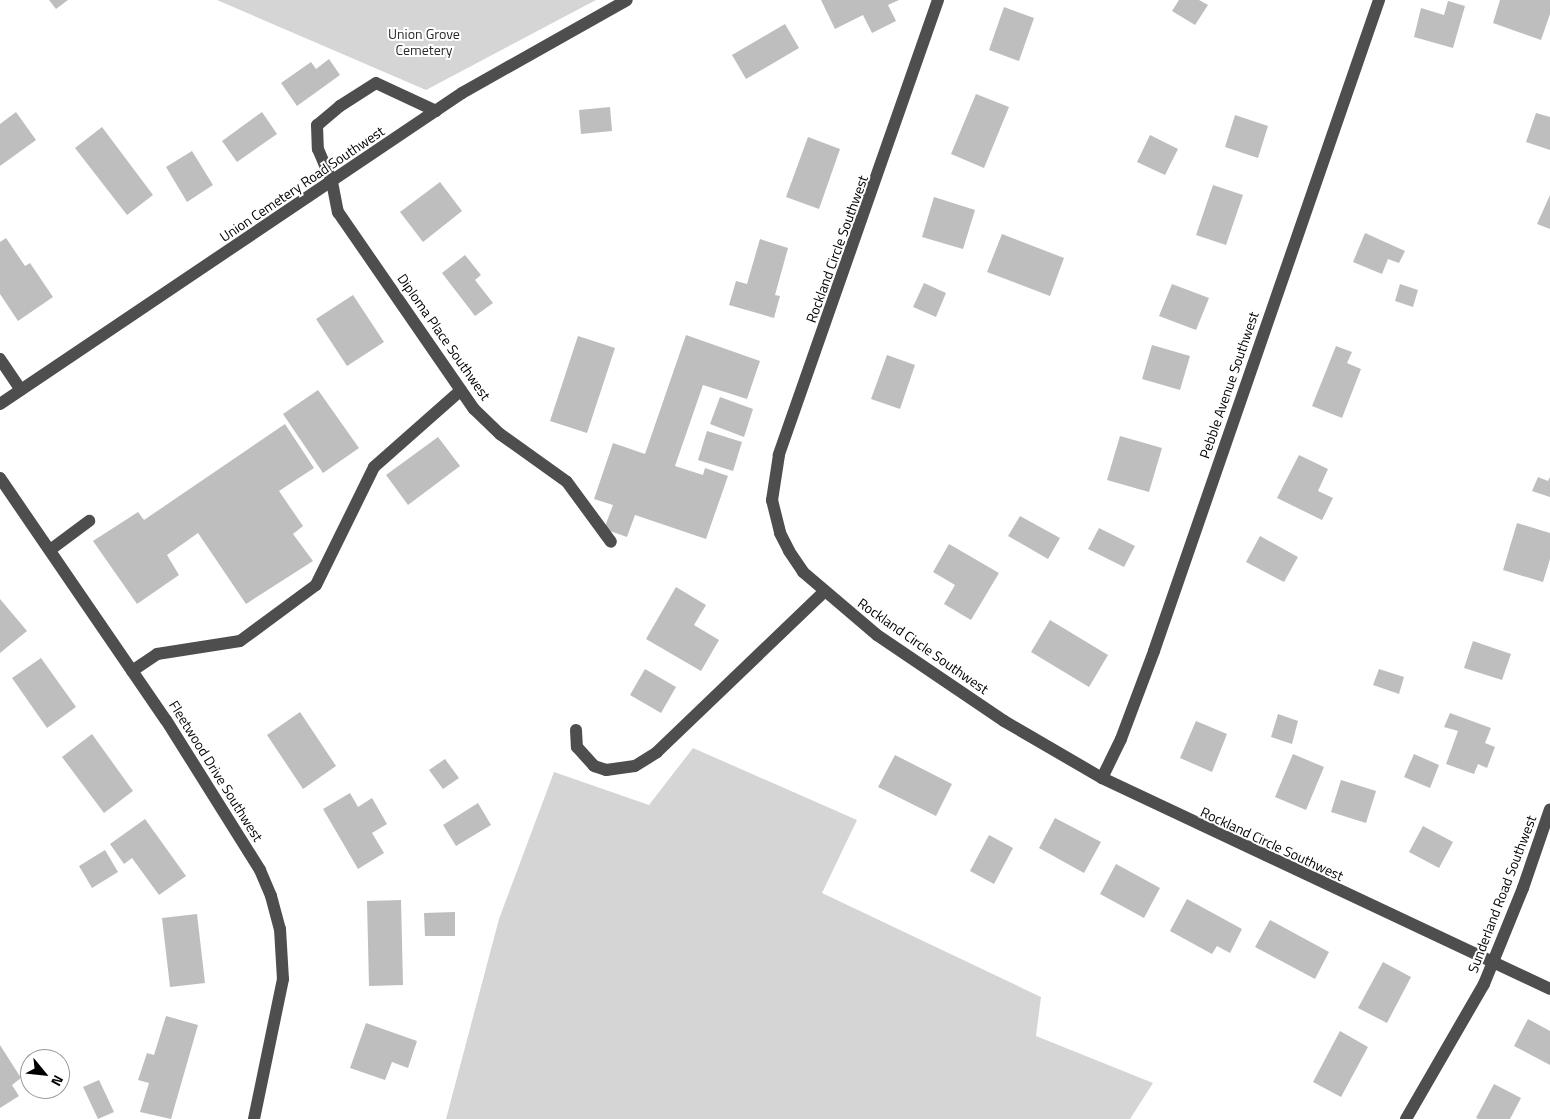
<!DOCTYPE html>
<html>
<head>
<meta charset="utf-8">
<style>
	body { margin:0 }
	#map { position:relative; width:1550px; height:1119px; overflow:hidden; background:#fff; font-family:"Titillium Web",sans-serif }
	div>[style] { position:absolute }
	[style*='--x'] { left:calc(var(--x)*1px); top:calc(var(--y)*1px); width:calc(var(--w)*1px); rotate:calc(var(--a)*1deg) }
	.green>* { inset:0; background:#d5d5d5 }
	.building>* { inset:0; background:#bebebe }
	.minor>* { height:12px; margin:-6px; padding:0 6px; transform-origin:6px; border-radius:6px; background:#4e4e4e }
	span { translate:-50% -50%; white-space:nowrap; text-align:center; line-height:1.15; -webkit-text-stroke:4px #fff; paint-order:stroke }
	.park-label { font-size:14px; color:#2c2c2c }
	.street-label { font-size:14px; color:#000 }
	.north { position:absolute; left:20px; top:1049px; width:50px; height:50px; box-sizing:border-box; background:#fff; border:1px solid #999; border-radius:50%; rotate:118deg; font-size:14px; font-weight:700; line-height:20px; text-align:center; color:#000 }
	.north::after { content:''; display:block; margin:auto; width:18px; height:22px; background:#000; clip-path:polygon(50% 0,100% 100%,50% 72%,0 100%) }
</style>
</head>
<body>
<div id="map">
	<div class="green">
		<div style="clip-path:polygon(217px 0,596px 0,426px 90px)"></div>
		<div style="clip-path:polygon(693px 748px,857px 820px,822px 893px,1041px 997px,1036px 1036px,1153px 1083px,1130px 1119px,446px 1119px,499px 919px,554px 772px,649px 805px)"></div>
	</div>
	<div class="building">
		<div style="clip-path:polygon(49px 0,68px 0,56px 9px)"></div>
		<div style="clip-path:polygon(821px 0,899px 0,888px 5px,896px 21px,872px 33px,863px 15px,835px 29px)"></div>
		<div style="clip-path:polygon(1179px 0,1199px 0,1208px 5px,1195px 25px,1172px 11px)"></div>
		<div style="clip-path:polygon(1500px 0,1550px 0,1550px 14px,1541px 40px,1493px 23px)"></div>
		<div style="clip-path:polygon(1448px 1px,1465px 6px,1453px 48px,1414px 37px,1421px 8px,1444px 15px)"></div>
		<div style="clip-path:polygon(1004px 7px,1034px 18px,1019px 61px,989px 50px)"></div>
		<div style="clip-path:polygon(785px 24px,799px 48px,746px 79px,732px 55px)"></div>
		<div style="clip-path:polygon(329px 59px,340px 75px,297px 106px,281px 83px,311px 62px,316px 69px)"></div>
		<div style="clip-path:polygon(976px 94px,1009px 107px,984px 168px,951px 154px)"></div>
		<div style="clip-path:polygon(610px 107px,612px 131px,581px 134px,579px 110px)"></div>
		<div style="clip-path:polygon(16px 112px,36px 140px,0 166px,0 124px)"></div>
		<div style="clip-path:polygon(262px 112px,277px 134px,237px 162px,222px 141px)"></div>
		<div style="clip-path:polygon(1536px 113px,1550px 117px,1550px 150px,1526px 142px)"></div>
		<div style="clip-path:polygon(1235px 115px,1268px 126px,1258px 158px,1225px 147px)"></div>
		<div style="clip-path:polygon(102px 127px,153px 195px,127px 215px,75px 148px)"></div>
		<div style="clip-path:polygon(1150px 135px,1178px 149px,1165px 175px,1137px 162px)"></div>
		<div style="clip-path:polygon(808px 137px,840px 149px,819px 209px,786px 197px)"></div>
		<div style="clip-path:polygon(192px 151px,213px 185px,187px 202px,166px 167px)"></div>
		<div style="clip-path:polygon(440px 182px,462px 211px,423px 242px,400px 212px)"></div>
		<div style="clip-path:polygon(1213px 185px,1243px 195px,1226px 245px,1196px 235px)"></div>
		<div style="clip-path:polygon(1550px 195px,1550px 229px,1537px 224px)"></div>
		<div style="clip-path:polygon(934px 197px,975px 210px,963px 249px,922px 237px)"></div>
		<div style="clip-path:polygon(1365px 233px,1405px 251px,1399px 263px,1388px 259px,1382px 274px,1353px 262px)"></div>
		<div style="clip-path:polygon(1002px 234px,1064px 258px,1050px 296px,987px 272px)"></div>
		<div style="clip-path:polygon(6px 238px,25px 266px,30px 263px,53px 297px,18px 321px,0 294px,0 242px)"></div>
		<div style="clip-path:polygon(760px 239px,788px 248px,775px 295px,780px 296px,774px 318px,729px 305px,736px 281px,747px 284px)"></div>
		<div style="clip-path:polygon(465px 255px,481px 275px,475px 280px,493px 303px,475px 316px,442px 273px)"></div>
		<div style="clip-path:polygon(924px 283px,946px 293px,936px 317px,913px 307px)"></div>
		<div style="clip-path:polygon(1172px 284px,1209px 298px,1196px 330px,1159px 316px)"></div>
		<div style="clip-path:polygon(1400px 284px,1418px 290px,1413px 307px,1395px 301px)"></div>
		<div style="clip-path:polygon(353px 295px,384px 342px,347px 366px,316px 319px)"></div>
		<div style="clip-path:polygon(686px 335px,760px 361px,747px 399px,703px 385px,675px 466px,703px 475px,705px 468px,728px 476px,706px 539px,635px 515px,627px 537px,604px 529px,613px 505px,594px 499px,613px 443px,645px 454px)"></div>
		<div style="clip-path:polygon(578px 336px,615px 348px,587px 433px,550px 421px)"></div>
		<div style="clip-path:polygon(1152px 345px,1190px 356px,1180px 390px,1142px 379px)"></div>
		<div style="clip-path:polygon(1336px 346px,1352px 352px,1347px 363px,1361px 369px,1342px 418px,1312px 406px)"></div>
		<div style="clip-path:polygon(887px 355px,915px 365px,900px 409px,871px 399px)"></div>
		<div style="clip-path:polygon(318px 390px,359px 448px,323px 473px,283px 414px)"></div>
		<div style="clip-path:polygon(720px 397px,753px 409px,744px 437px,710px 424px)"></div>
		<div style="clip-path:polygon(285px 424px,314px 468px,279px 491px,303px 526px,293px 534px,313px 561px,246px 604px,198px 533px,167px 555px,179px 575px,137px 604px,93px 541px,138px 512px,144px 520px)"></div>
		<div style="clip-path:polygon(707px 431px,742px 442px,733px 471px,698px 460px)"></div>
		<div style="clip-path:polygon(1120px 436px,1162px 448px,1149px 492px,1107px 480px)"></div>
		<div style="clip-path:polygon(438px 437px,460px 466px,408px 505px,386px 475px)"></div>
		<div style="clip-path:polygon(1299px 455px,1328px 469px,1318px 491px,1333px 498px,1322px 520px,1277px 498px)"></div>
		<div style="clip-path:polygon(1538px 477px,1548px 481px,1550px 477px,1550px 497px,1532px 491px)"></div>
		<div style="clip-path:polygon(1020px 516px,1060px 538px,1048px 559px,1008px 536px)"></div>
		<div style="clip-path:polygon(1517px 523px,1550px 533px,1550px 559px,1543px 582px,1503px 570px)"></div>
		<div style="clip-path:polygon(1099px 528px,1135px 546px,1124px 567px,1088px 549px)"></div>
		<div style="clip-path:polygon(1260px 536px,1298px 557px,1284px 582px,1246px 562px)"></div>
		<div style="clip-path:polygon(949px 544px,999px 573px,971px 620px,944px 604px,955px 585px,933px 572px)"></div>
		<div style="clip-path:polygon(676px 587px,706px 605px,694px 625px,719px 640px,701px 671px,646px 639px)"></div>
		<div style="clip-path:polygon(0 599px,27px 631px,0 653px)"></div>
		<div style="clip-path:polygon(1050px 620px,1108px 655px,1089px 687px,1031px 652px)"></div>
		<div style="clip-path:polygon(1473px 641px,1511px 654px,1502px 680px,1464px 668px)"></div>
		<div style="clip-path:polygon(41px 658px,76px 707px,47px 728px,12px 678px)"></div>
		<div style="clip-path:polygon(645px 669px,676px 687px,661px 713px,630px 695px)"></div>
		<div style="clip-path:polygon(1379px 669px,1404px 677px,1399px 694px,1373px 685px)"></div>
		<div style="clip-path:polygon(300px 712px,336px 766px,303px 789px,267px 735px)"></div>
		<div style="clip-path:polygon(1450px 713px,1491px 728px,1485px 743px,1495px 747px,1487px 768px,1478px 764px,1474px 774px,1446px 764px,1458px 731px,1444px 727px)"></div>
		<div style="clip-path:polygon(1278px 714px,1298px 721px,1292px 744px,1271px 737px)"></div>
		<div style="clip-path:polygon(1196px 721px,1227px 734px,1212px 772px,1180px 758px)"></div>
		<div style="clip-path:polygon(92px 734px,133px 791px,104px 813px,62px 757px)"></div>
		<div style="clip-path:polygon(1293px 754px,1324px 767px,1306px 810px,1275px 797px)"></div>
		<div style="clip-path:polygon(1414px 754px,1439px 765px,1430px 788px,1404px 777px)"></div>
		<div style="clip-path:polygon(895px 755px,952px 784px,936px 816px,878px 787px)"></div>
		<div style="clip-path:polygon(445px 759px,459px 778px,443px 789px,429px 770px)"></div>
		<div style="clip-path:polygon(1341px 780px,1376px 791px,1366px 823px,1331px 812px)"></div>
		<div style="clip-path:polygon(350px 793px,358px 807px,372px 798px,387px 824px,372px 833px,384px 853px,358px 869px,323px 809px)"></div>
		<div style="clip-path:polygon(478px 803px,491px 825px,456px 846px,443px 825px)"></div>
		<div style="clip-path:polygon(1055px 818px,1101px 842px,1084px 873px,1039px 848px)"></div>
		<div style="clip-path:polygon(145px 819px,186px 876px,159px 895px,132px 858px,124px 864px,110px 844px)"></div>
		<div style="clip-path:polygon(1423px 826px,1453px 842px,1439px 868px,1409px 852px)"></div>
		<div style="clip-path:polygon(989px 835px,1013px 848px,994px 884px,970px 871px)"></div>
		<div style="clip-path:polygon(105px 850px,118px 872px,92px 888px,79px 866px)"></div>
		<div style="clip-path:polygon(1116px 864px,1160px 888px,1144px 918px,1100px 894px)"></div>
		<div style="clip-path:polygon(1187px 899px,1242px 929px,1230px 953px,1217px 946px,1212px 954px,1170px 931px)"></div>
		<div style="clip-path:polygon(401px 900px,403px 985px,369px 986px,367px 901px)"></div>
		<div style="clip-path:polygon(455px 912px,455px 936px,425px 936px,424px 913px)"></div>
		<div style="clip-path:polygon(197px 914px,205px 983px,170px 987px,162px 918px)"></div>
		<div style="clip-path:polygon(1270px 920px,1329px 952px,1315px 979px,1255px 947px)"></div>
		<div style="clip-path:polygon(1383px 962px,1411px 977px,1387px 1023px,1358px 1008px)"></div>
		<div style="clip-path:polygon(166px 1016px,198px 1025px,171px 1119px,140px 1112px,149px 1083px,138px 1080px,147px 1053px,154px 1055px)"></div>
		<div style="clip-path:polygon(1528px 1019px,1550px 1031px,1550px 1065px,1514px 1046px)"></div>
		<div style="clip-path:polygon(366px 1023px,417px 1041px,408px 1068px,392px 1062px,385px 1080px,350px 1068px)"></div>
		<div style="clip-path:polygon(1340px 1031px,1368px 1047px,1341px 1097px,1313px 1082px)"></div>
		<div style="clip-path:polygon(0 1045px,21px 1078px,12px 1085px,19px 1096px,0 1108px)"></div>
		<div style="clip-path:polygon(99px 1080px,114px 1112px,98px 1119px,83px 1087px)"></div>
		<div style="clip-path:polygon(1494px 1084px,1521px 1098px,1510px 1119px,1479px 1119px,1476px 1118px)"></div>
	</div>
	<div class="minor">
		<div style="--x:938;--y:0;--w:482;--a:109.3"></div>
		<div style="--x:779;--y:455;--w:46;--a:98.8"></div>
		<div style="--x:772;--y:500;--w:34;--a:76"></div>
		<div style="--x:780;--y:533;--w:20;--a:63"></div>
		<div style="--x:789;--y:551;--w:25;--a:56"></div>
		<div style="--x:803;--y:572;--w:97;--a:40.4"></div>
		<div style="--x:877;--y:635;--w:153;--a:34.1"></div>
		<div style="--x:1004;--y:721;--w:113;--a:30.2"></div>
		<div style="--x:1102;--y:778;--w:495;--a:25.2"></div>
		<div style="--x:436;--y:111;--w:66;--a:-155"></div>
		<div style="--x:376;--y:83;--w:43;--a:147.4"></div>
		<div style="--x:340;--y:106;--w:30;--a:140"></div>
		<div style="--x:317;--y:125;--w:24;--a:88"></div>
		<div style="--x:318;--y:149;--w:36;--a:67"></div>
		<div style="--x:332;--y:182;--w:31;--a:79"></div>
		<div style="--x:338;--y:212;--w:239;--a:55.4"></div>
		<div style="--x:474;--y:409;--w:36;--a:44"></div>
		<div style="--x:500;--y:434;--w:82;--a:35.6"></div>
		<div style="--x:567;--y:482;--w:74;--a:53.7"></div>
		<div style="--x:0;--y:359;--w:37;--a:56"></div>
		<div style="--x:0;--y:404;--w:557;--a:-33.95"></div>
		<div style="--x:462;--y:93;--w:189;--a:-29.4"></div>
		<div style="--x:0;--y:478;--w:293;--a:55.6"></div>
		<div style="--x:166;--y:720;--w:177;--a:57.9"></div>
		<div style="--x:260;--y:870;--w:28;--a:67"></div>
		<div style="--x:271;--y:896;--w:34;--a:75"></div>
		<div style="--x:280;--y:929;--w:50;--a:86.6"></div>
		<div style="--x:283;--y:979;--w:143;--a:101.7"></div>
		<div style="--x:50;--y:550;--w:49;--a:-36.6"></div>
		<div style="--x:132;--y:671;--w:30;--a:-34"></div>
		<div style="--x:157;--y:654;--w:84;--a:-8.9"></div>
		<div style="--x:240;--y:641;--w:94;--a:-36.4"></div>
		<div style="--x:316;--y:585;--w:131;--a:-63.8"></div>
		<div style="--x:374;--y:467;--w:116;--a:-41.5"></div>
		<div style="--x:576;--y:730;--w:17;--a:87"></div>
		<div style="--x:577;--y:747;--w:25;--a:48"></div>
		<div style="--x:594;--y:766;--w:13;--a:18"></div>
		<div style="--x:606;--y:770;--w:29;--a:-8"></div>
		<div style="--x:635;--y:766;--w:26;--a:-32"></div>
		<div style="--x:657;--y:752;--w:231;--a:-43.8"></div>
		<div style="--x:1102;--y:778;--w:43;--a:-64"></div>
		<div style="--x:1121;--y:739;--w:94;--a:-69.4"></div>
		<div style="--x:1154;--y:651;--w:689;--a:-70.93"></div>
		<div style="--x:1406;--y:1119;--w:156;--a:-60"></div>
		<div style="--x:1484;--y:984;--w:104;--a:-67.9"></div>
		<div style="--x:1523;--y:888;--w:83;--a:-71.1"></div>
	</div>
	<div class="park-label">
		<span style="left:424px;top:42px">Union Grove<br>Cemetery</span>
	</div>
	<div class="street-label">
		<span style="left:302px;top:184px;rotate:-34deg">Union Cemetery Road Southwest</span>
		<span style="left:837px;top:249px;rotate:-70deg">Rockland Circle Southwest</span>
		<span style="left:444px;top:337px;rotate:55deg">Diploma Place Southwest</span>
		<span style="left:1229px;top:385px;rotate:-71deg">Pebble Avenue Southwest</span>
		<span style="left:923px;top:646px;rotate:35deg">Rockland Circle Southwest</span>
		<span style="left:216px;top:771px;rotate:58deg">Fleetwood Drive Southwest</span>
		<span style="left:1272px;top:844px;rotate:25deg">Rockland Circle Southwest</span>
		<span style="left:1502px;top:894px;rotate:-69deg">Sunderland Road Southwest</span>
	</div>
	<div class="north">N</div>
</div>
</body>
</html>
